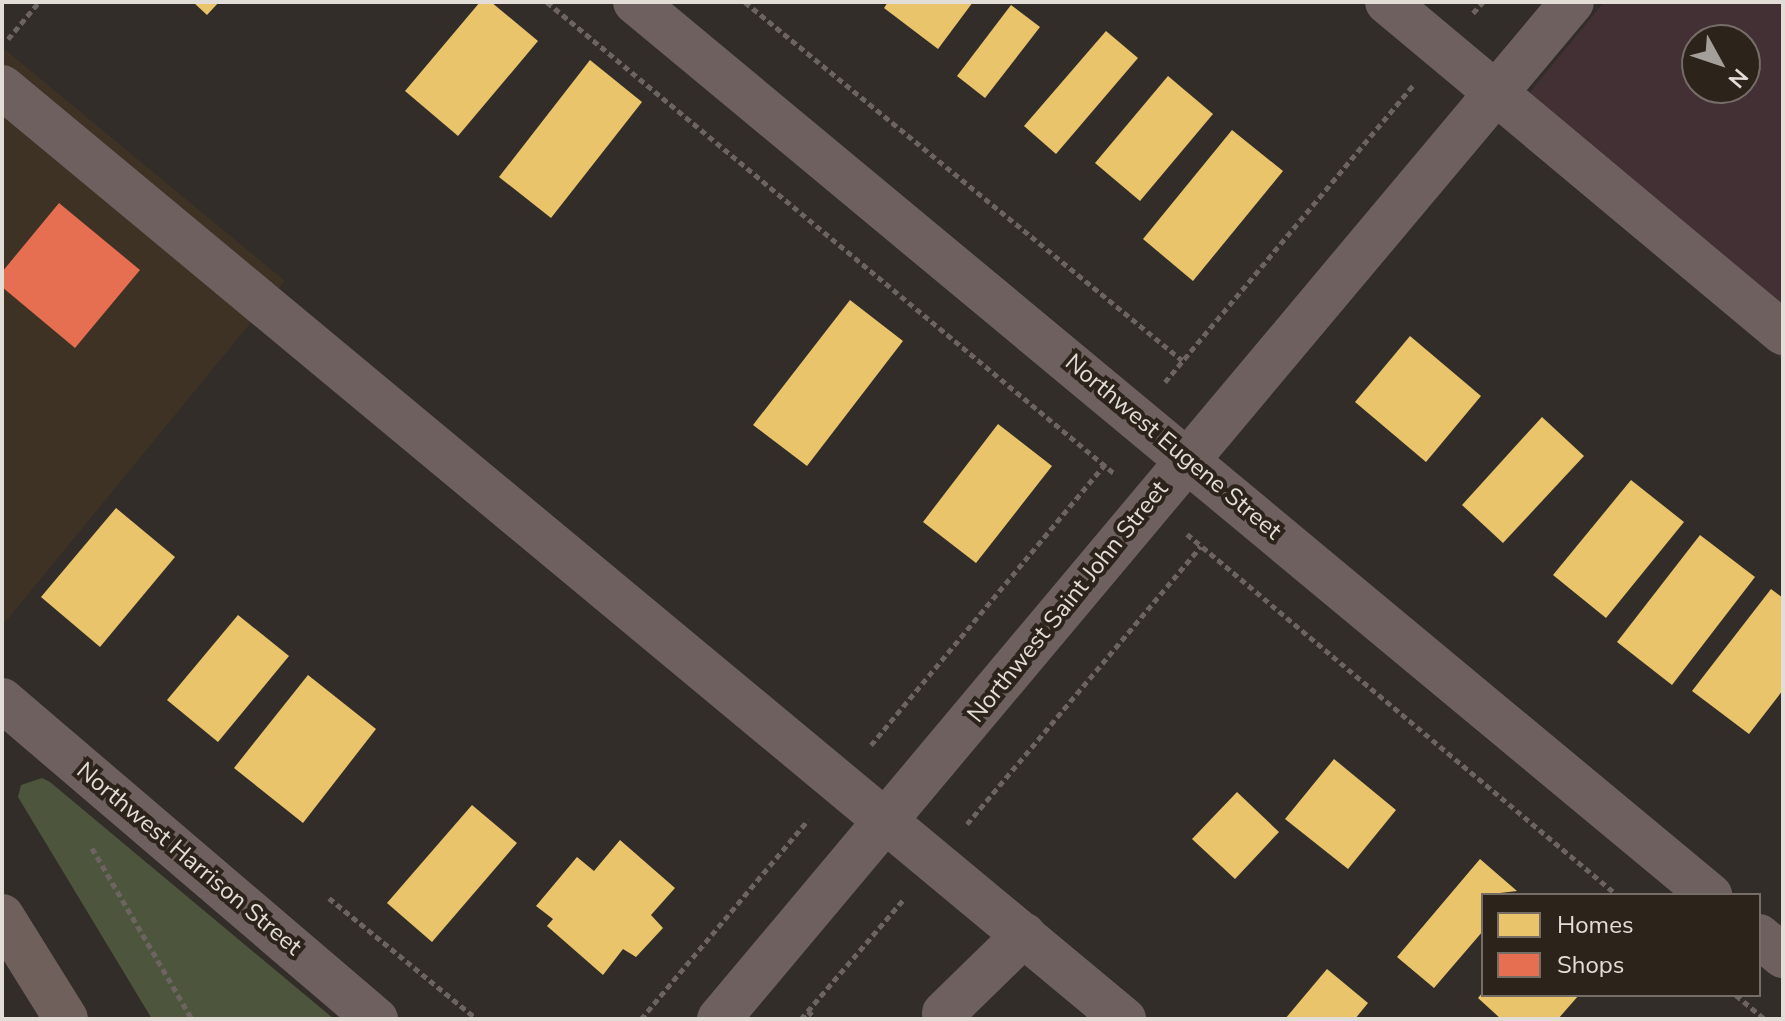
<!DOCTYPE html>
<html>
<head>
<meta charset="utf-8">
<style>
	body { margin:0 }
	#map { position:relative; width:1785px; height:1021px; overflow:hidden; background:#322d28; font-family:"Nunito Sans",sans-serif }
	div>[style] { position:absolute }
	[style*='--x'] { left:calc(var(--x)*1px); top:calc(var(--y)*1px); width:calc(var(--w)*1px); rotate:calc(var(--a)*1deg) }
	.built>* { inset:0; background:#3e3225 }
	.industrial>* { inset:0; background:#423035 }
	.green>* { inset:0; background:#4d563c }
	.homes>* { inset:0; background:#e9c46a }
	.shops>* { inset:0; background:#e76f51 }
	.path>* { height:5px; margin-top:-2.5px; transform-origin:0; background:repeating-linear-gradient(90deg,#6d6360 0 6px,transparent 0 10px) }
	.minor>* { height:44px; margin:-22px; padding:0 22px; transform-origin:22px; border-radius:22px; background:#6e605e }
	.major>* { height:44px; margin:-22px; padding:0 22px; transform-origin:22px; border-radius:22px; background:#6f605b }
	span { translate:-50% -50%; white-space:nowrap; text-align:center; line-height:1.15; -webkit-text-stroke:8px #2c231b; paint-order:stroke }
	.street-label { font-size:24px; color:#e3ddd7 }
	.frame { position:absolute; inset:0; border:4px solid #e3ddd7; pointer-events:none }
	.legend { position:absolute; left:1481px; top:893px; width:280px; height:104px; box-sizing:border-box; background:#2c231b; border:2px solid #756d66; margin:0; padding:10px 14px; list-style:none; font-size:24px; color:#e3ddd7 }
	.legend li { display:flex; align-items:center; gap:16px; height:40px }
	.legend b { width:40px; border:2px solid #756d66 }
	.north { position:absolute; left:1681px; top:24px; width:80px; height:80px; box-sizing:border-box; background:#2c231b; border:2px solid #756d66; border-radius:50%; rotate:130deg; font-size:22px; font-weight:700; line-height:32px; text-align:center; color:#e3ddd7 }
	.north::after { content:''; display:block; margin:auto; width:28px; height:36px; background:#a59f9a; clip-path:polygon(50% 0,100% 100%,50% 72%,0 100%) }
</style>
</head>
<body>
<div id="map">
	<div class="built">
		<div style="clip-path:polygon(2px 47px,285px 281px,2px 626px)"></div>
	</div>
	<div class="industrial">
		<div style="clip-path:polygon(evenodd,1604px 2px,1783px 2px,1783px 360px,1503px 125px,1604px 2px,1697px 40px,1745px 40px,1745px 88px,1697px 88px,1697px 40px)"></div>
	</div>
	<div class="green">
		<div style="clip-path:polygon(42px 778px,50px 782px,334px 1019px,152px 1019px,18px 797px,21px 785px)"></div>
	</div>
	<div class="homes">
		<div style="clip-path:polygon(193px 2px,219px 2px,207px 15px)"></div>
		<div style="clip-path:polygon(480px 2px,491px 2px,538px 41px,458px 136px,405px 91px)"></div>
		<div style="clip-path:polygon(888px 2px,973px 2px,938px 49px,884px 8px)"></div>
		<div style="clip-path:polygon(1011px 5px,1040px 27px,985px 98px,957px 76px)"></div>
		<div style="clip-path:polygon(1106px 31px,1138px 58px,1056px 154px,1024px 126px)"></div>
		<div style="clip-path:polygon(590px 60px,642px 102px,551px 218px,499px 177px)"></div>
		<div style="clip-path:polygon(1168px 76px,1213px 114px,1140px 201px,1095px 163px)"></div>
		<div style="clip-path:polygon(1232px 130px,1283px 171px,1193px 281px,1143px 239px)"></div>
		<div style="clip-path:polygon(850px 300px,903px 341px,807px 466px,753px 425px)"></div>
		<div style="clip-path:polygon(1410px 336px,1481px 396px,1426px 462px,1355px 402px)"></div>
		<div style="clip-path:polygon(1542px 417px,1584px 456px,1503px 543px,1462px 505px)"></div>
		<div style="clip-path:polygon(998px 424px,1052px 466px,976px 563px,923px 522px)"></div>
		<div style="clip-path:polygon(1631px 480px,1684px 522px,1606px 618px,1553px 575px)"></div>
		<div style="clip-path:polygon(116px 508px,175px 557px,100px 647px,41px 597px)"></div>
		<div style="clip-path:polygon(1700px 535px,1755px 577px,1672px 685px,1617px 642px)"></div>
		<div style="clip-path:polygon(1771px 589px,1783px 598px,1783px 690px,1749px 734px,1692px 691px)"></div>
		<div style="clip-path:polygon(238px 615px,289px 656px,218px 742px,167px 700px)"></div>
		<div style="clip-path:polygon(308px 675px,376px 729px,303px 823px,234px 768px)"></div>
		<div style="clip-path:polygon(1334px 759px,1396px 810px,1348px 869px,1285px 819px)"></div>
		<div style="clip-path:polygon(1237px 792px,1279px 832px,1235px 879px,1192px 839px)"></div>
		<div style="clip-path:polygon(472px 805px,517px 843px,432px 942px,387px 903px)"></div>
		<div style="clip-path:polygon(620px 840px,675px 888px,651px 915px,663px 928px,636px 957px,623px 949px,603px 975px,547px 926px,553px 919px,536px 906px,577px 857px,594px 871px)"></div>
		<div style="clip-path:polygon(1480px 859px,1517px 891px,1483px 895px,1483px 931px,1434px 988px,1397px 957px)"></div>
		<div style="clip-path:polygon(1327px 969px,1368px 1003px,1355px 1019px,1285px 1019px)"></div>
		<div style="clip-path:polygon(1483px 992px,1483px 995px,1579px 995px,1558px 1019px,1501px 1019px,1478px 998px)"></div>
	</div>
	<div class="shops">
		<div style="clip-path:polygon(59px 203px,140px 270px,75px 348px,2px 287px,2px 272px)"></div>
	</div>
	<div class="path">
		<div style="--x:547;--y:2;--w:739;--a:39.73"></div>
		<div style="--x:745;--y:2;--w:565;--a:39.33"></div>
		<div style="--x:1473;--y:13;--w:15;--a:-48"></div>
		<div style="--x:8;--y:39;--w:48;--a:-50"></div>
		<div style="--x:1165;--y:382;--w:387;--a:-50.1"></div>
		<div style="--x:1187;--y:534;--w:561;--a:40.01"></div>
		<div style="--x:871;--y:745;--w:366;--a:-50.2"></div>
		<div style="--x:967;--y:824;--w:363;--a:-49.9"></div>
		<div style="--x:92;--y:848;--w:198;--a:59.7"></div>
		<div style="--x:329;--y:898;--w:191;--a:39.3"></div>
		<div style="--x:1736;--y:995;--w:38;--a:40"></div>
		<div style="--x:808;--y:1011;--w:11;--a:45"></div>
		<div style="--x:641;--y:1019;--w:260;--a:-50"></div>
		<div style="--x:801;--y:1019;--w:158;--a:-49.4"></div>
	</div>
	<div class="minor">
		<div style="--x:635;--y:2;--w:1398;--a:39.72"></div>
		<div style="--x:1387;--y:2;--w:516;--a:39.89"></div>
		<div style="--x:2;--y:87;--w:1459;--a:39.72"></div>
		<div style="--x:2;--y:700;--w:492;--a:40.5"></div>
		<div style="--x:1759;--y:936;--w:31;--a:40"></div>
		<div style="--x:944;--y:1013;--w:112;--a:-44.3"></div>
		<div style="--x:719;--y:1019;--w:1327;--a:-50.01"></div>
	</div>
	<div class="major">
		<div style="--x:2;--y:916;--w:121;--a:58.1"></div>
	</div>
	<div class="street-label">
		<span style="left:1173px;top:447px;rotate:40deg">Northwest Eugene Street</span>
		<span style="left:1068px;top:602px;rotate:-51deg">Northwest Saint John Street</span>
		<span style="left:189px;top:859px;rotate:40deg">Northwest Harrison Street</span>
	</div>
	<div class="frame"></div>
	<ul class="legend">
	<li><b style="height:22px;background:#e9c46a"></b>Homes</li>
	<li><b style="height:22px;background:#e76f51"></b>Shops</li>
	</ul>
	<div class="north">N</div>
</div>
</body>
</html>
